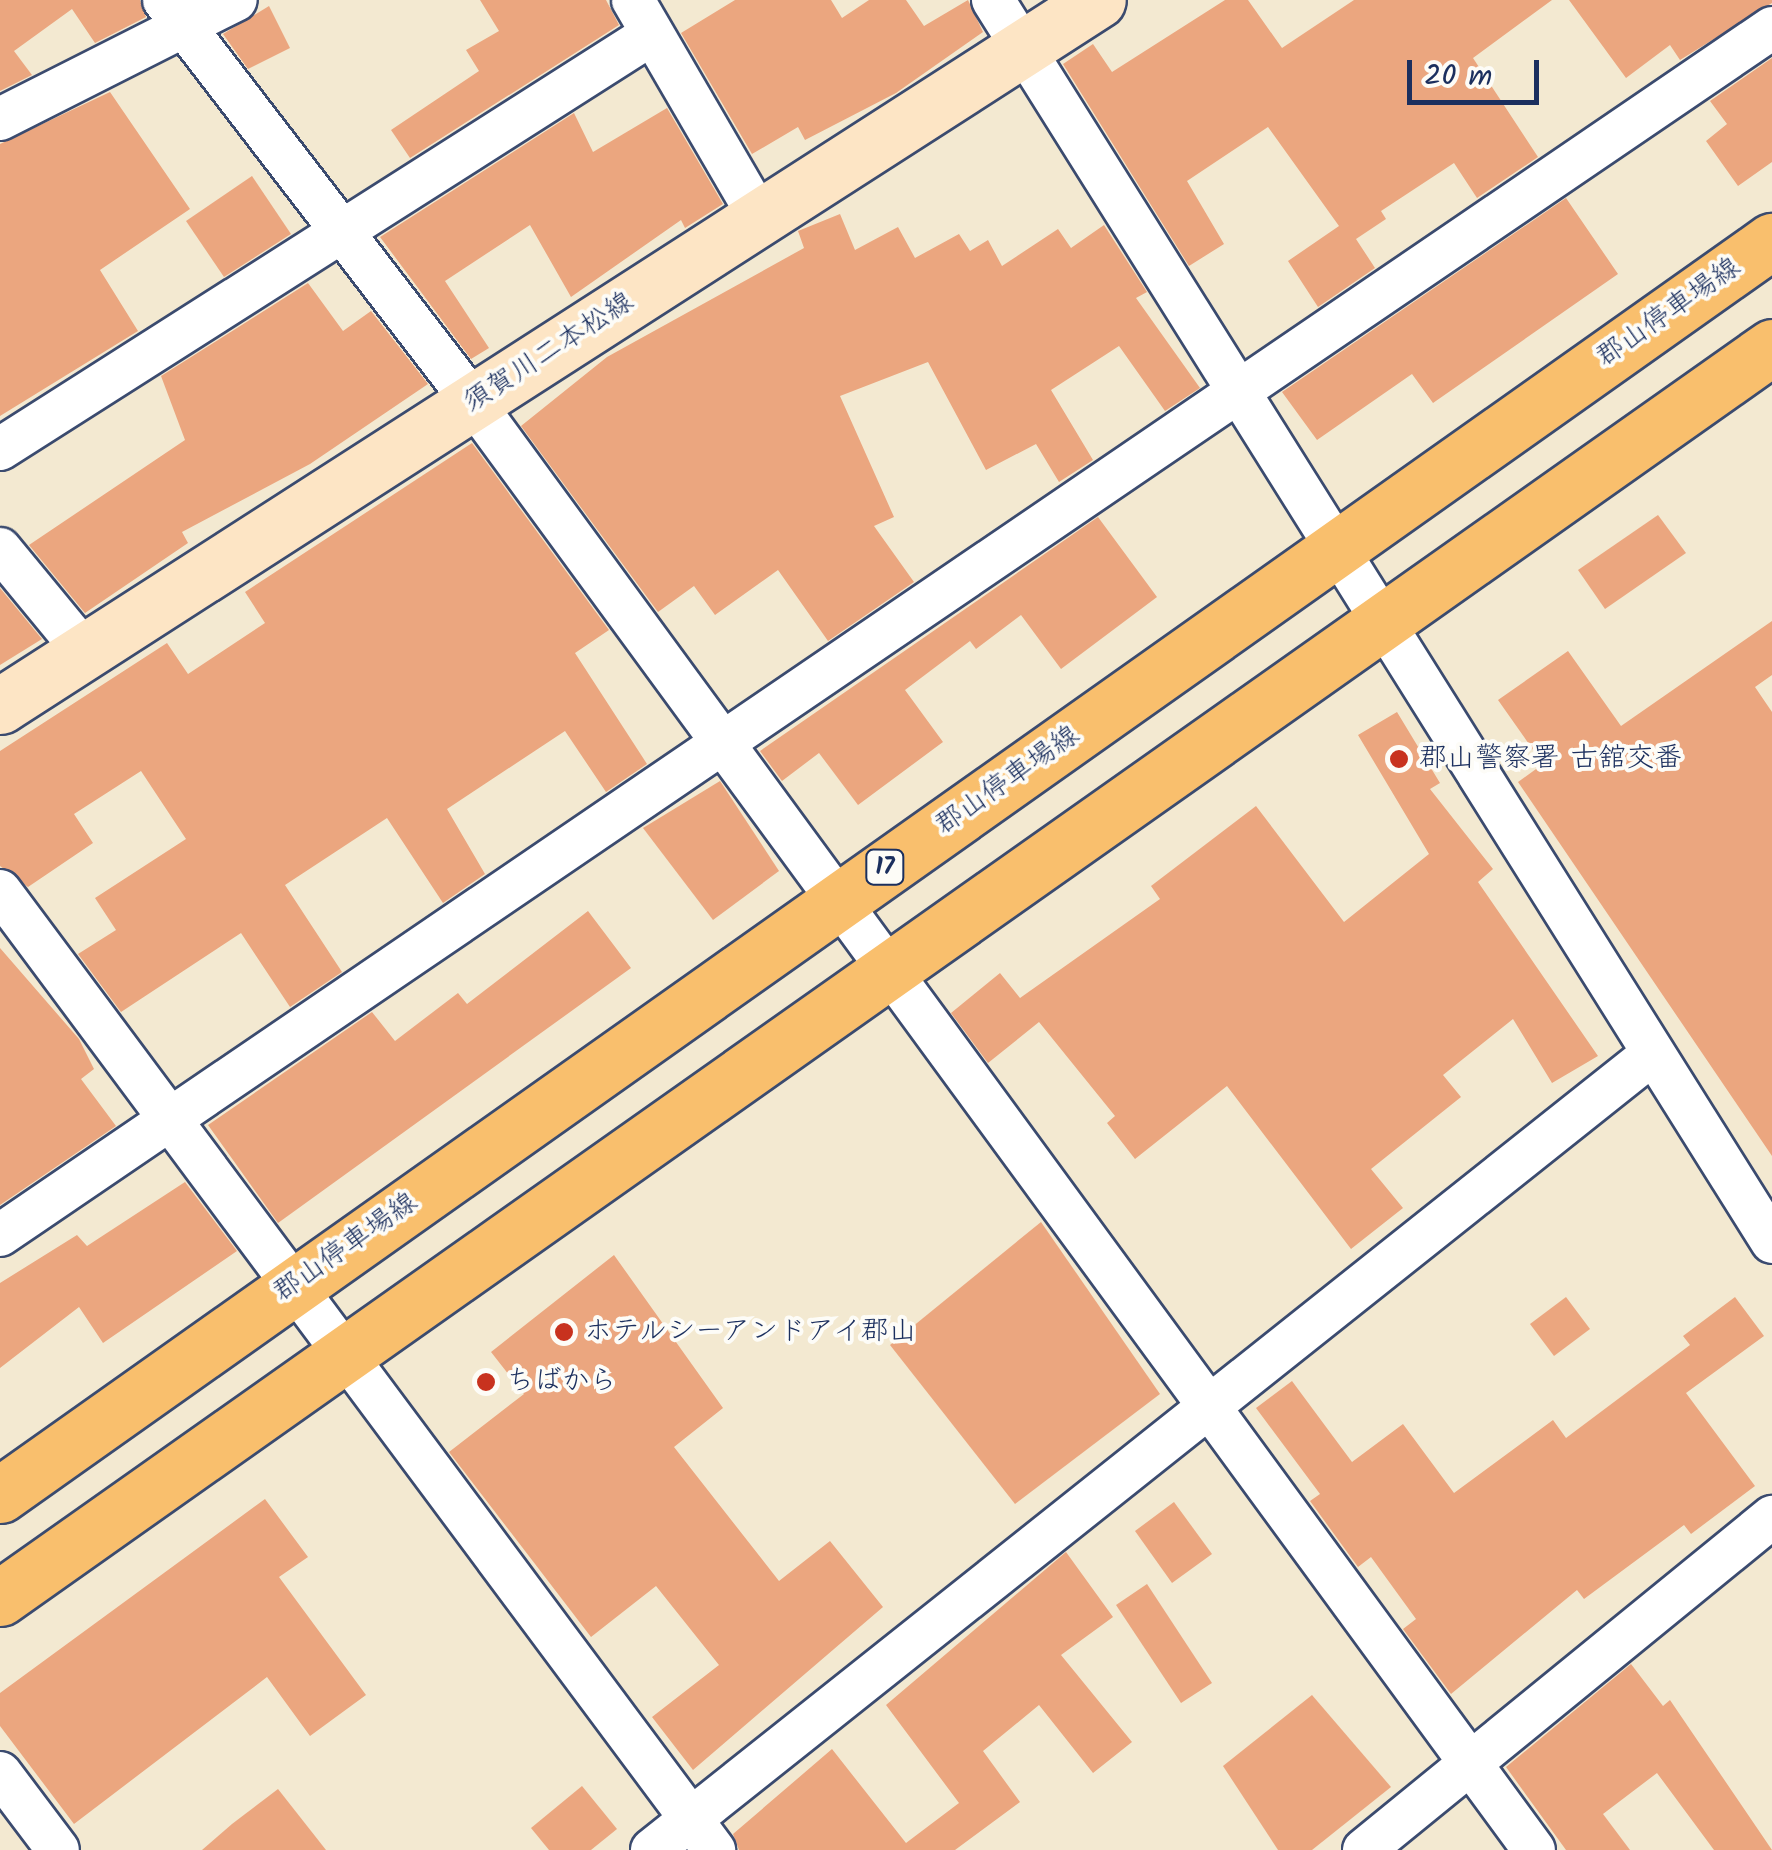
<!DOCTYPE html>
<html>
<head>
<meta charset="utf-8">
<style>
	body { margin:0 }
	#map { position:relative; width:1772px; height:1850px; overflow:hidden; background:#f3e9d1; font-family:Kalam,"Klee One",sans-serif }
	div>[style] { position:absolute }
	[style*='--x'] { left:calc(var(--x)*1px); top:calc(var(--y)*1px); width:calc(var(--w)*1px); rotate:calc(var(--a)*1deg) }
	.building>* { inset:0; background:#eba67f }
	.roads { filter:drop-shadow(2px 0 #3b4b6f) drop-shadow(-2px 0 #3b4b6f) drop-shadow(0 2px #3b4b6f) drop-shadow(0 -2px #3b4b6f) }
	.minor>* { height:42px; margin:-21px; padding:0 21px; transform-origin:21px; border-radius:21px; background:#fff }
	.secondary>* { height:55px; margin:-27.5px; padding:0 27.5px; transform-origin:27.5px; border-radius:27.5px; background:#fde5c5 }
	.primary>* { height:55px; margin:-27.5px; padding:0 27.5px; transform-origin:27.5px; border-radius:27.5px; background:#f9bf6d }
	.dots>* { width:28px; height:28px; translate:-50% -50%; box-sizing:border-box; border:5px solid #fdfcf7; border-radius:50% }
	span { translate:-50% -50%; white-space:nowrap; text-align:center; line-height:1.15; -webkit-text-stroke:8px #fdfcf7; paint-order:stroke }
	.shield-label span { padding:2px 8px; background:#fdfcf7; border:2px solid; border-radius:8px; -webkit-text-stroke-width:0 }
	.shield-label { font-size:25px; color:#1b2f5e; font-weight:700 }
	.street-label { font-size:28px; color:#1b2f5e }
	.poi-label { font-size:28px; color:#1b2f5e }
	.left { translate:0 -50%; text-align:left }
	.scale { position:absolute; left:1407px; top:60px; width:132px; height:45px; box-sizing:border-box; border:5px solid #1b2f5e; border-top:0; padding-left:12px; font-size:30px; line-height:35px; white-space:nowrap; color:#1b2f5e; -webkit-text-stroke:8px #fdfcf7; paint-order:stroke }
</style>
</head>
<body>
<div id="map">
	<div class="building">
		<div style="clip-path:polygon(0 0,140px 0,146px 17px,95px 43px,72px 9px,14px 51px,32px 75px,0 91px)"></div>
		<div style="clip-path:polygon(480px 0,606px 0,619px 25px,410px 158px,391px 130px,479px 71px,466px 50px,499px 31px)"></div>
		<div style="clip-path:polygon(735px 0,831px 0,842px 18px,869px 0,906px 0,924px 26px,968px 0,983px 32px,896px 93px,805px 140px,798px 127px,752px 154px,681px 33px)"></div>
		<div style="clip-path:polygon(1225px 0,1248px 0,1282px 48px,1354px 0,1552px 0,1473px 58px,1538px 157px,1477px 198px,1454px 163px,1381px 211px,1386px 219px,1356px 239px,1375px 268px,1318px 307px,1288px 261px,1339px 226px,1268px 127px,1187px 181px,1224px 244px,1189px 266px,1063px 64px,1093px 44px,1112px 72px)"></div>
		<div style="clip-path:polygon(1569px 0,1772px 0,1772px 3px,1680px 60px,1670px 45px,1626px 78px)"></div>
		<div style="clip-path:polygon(269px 6px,290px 48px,248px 69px,223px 34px)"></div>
		<div style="clip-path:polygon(1772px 58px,1772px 162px,1738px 186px,1706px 141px,1727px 124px,1710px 101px)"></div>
		<div style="clip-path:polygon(110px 92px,190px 209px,100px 270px,138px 331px,0 416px,0 144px)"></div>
		<div style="clip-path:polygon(667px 108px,723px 204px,685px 228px,681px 220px,571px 297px,530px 225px,445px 281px,489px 348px,471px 359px,380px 237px,574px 113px,593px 152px)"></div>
		<div style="clip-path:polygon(252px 176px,291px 234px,224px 277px,186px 221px)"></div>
		<div style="clip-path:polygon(1566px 198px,1618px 274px,1433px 403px,1412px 374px,1317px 440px,1282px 392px)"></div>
		<div style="clip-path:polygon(840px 214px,855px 250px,898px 227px,915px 258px,959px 234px,970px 251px,988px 240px,1002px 266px,1058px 229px,1071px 248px,1104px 225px,1147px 292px,1136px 298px,1200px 388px,1165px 411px,1119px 346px,1051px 390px,1093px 460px,1059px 482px,1036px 444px,986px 470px,928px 362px,840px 396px,894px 517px,874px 526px,914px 582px,828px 641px,778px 570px,715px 615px,694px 586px,658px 612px,521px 426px,607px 357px,804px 248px,798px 231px)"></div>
		<div style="clip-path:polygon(308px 283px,343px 331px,371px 311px,428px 384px,310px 464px,182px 532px,188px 543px,85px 613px,29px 545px,185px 440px,161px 376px)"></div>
		<div style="clip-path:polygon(472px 443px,609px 630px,575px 653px,647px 764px,606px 792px,565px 731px,447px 809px,485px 874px,443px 903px,387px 818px,285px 885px,342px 972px,290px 1007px,241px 933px,121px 1012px,78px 954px,116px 930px,95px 898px,186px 839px,141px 771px,74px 814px,93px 843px,28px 887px,0 866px,0 751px,167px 643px,188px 674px,265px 623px,245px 592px)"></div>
		<div style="clip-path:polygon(1658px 515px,1686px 553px,1605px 609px,1578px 570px)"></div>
		<div style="clip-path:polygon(1098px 517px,1157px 597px,1061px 669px,1021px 615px,976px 649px,970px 641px,905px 690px,943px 742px,858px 805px,819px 753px,782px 781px,760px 751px)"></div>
		<div style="clip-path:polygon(0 588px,42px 639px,0 665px)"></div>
		<div style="clip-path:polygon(1772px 621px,1772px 675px,1755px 687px,1772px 712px,1772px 1156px,1518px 782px,1543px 764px,1498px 700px,1568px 651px,1621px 726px)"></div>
		<div style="clip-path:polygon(1397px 712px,1440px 783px,1430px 789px,1493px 869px,1478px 882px,1598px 1056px,1552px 1083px,1513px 1019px,1443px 1075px,1461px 1097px,1371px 1169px,1403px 1208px,1351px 1249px,1227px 1086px,1135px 1159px,1107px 1123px,1115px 1116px,1039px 1022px,988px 1063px,951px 1013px,1000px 973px,1020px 998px,1160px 899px,1151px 886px,1256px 806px,1344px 922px,1429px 854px,1358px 735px)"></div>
		<div style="clip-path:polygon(720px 781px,779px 871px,713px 920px,643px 828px)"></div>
		<div style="clip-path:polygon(588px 911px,631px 968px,278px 1223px,208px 1125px,372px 1012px,395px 1041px,458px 993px,467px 1004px)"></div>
		<div style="clip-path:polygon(0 948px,79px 1039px,94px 1069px,81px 1079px,116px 1126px,0 1205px)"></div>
		<div style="clip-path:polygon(185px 1182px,237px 1251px,103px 1343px,79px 1307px,0 1368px,0 1283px,77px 1235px,87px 1246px)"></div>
		<div style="clip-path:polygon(1041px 1222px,1160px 1394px,1015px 1504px,890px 1345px)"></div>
		<div style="clip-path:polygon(614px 1255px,723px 1408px,674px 1447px,779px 1581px,830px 1541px,883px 1607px,693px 1770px,652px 1717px,719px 1665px,656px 1586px,591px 1637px,449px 1452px,524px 1394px,491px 1352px)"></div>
		<div style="clip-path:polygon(1566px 1297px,1590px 1329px,1554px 1356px,1530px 1324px)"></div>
		<div style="clip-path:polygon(1735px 1297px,1764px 1336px,1686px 1393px,1755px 1486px,1691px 1534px,1684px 1525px,1584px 1599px,1577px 1590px,1451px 1694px,1403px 1629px,1416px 1619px,1371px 1557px,1358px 1567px,1310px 1501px,1320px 1494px,1256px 1408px,1292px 1381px,1352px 1462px,1403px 1424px,1454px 1493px,1553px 1420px,1566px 1438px,1690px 1345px,1683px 1336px)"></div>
		<div style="clip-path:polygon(265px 1499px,308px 1557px,279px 1577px,366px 1695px,310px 1736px,267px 1677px,74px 1824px,0 1726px,0 1693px)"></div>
		<div style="clip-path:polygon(1174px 1502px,1212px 1554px,1172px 1583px,1135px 1531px)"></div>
		<div style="clip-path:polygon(1066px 1552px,1113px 1617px,1061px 1655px,1132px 1742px,1093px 1773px,1039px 1705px,983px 1751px,1020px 1802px,955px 1850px,739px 1850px,733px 1834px,832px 1749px,906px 1843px,959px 1803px,886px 1705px)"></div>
		<div style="clip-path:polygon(1147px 1584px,1212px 1683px,1181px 1703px,1116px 1605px)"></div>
		<div style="clip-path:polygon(1631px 1664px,1663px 1706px,1670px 1700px,1772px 1850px,1714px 1850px,1657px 1773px,1603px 1814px,1630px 1850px,1566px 1850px,1506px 1767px)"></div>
		<div style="clip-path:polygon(1312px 1695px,1391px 1787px,1312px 1850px,1278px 1850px,1223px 1766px)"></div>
		<div style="clip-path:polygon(582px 1786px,617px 1829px,591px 1850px,549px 1850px,531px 1828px)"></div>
		<div style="clip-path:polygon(278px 1789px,326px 1850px,202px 1850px,232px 1824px)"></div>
	</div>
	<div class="roads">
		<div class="minor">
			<div style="--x:164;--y:0;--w:507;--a:52.45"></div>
			<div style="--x:473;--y:402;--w:1795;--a:53.77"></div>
			<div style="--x:633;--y:0;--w:252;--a:59.8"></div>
			<div style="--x:993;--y:0;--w:1466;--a:57.9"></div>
			<div style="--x:0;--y:119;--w:264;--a:-26.8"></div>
			<div style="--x:0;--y:449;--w:773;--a:-32.48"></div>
			<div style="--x:0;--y:549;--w:132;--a:50.5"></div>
			<div style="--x:0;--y:891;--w:1196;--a:53.33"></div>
			<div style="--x:0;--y:1235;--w:2144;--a:-34.26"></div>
			<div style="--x:0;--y:1773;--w:96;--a:53"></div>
			<div style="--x:652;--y:1850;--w:1275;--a:-38.51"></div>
			<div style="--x:1364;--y:1850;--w:527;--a:-39.22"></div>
		</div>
		<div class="secondary">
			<div style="--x:0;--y:706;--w:1305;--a:-32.74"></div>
		</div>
		<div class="primary">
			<div style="--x:0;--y:1495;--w:2171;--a:-35.29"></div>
			<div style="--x:0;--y:1598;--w:2169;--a:-35.22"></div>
		</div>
	</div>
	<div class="dots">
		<div style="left:1399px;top:759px;background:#c8321e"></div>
		<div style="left:564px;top:1332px;background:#c8321e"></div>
		<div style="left:486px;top:1382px;background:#c8321e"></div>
	</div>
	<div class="shield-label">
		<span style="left:885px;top:867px">17</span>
	</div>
	<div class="street-label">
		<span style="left:1669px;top:313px;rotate:-35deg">郡山停車場線</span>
		<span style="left:549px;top:353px;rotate:-33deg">須賀川二本松線</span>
		<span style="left:1008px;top:781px;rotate:-35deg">郡山停車場線</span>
		<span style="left:346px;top:1248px;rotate:-35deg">郡山停車場線</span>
	</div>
	<div class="poi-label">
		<span class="left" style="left:1419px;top:759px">郡山警察署 古舘交番</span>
		<span class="left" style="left:584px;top:1332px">ホテルシーアンドアイ郡山</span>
		<span class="left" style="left:506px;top:1382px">ちばから</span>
	</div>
	<div class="scale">20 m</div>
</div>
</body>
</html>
